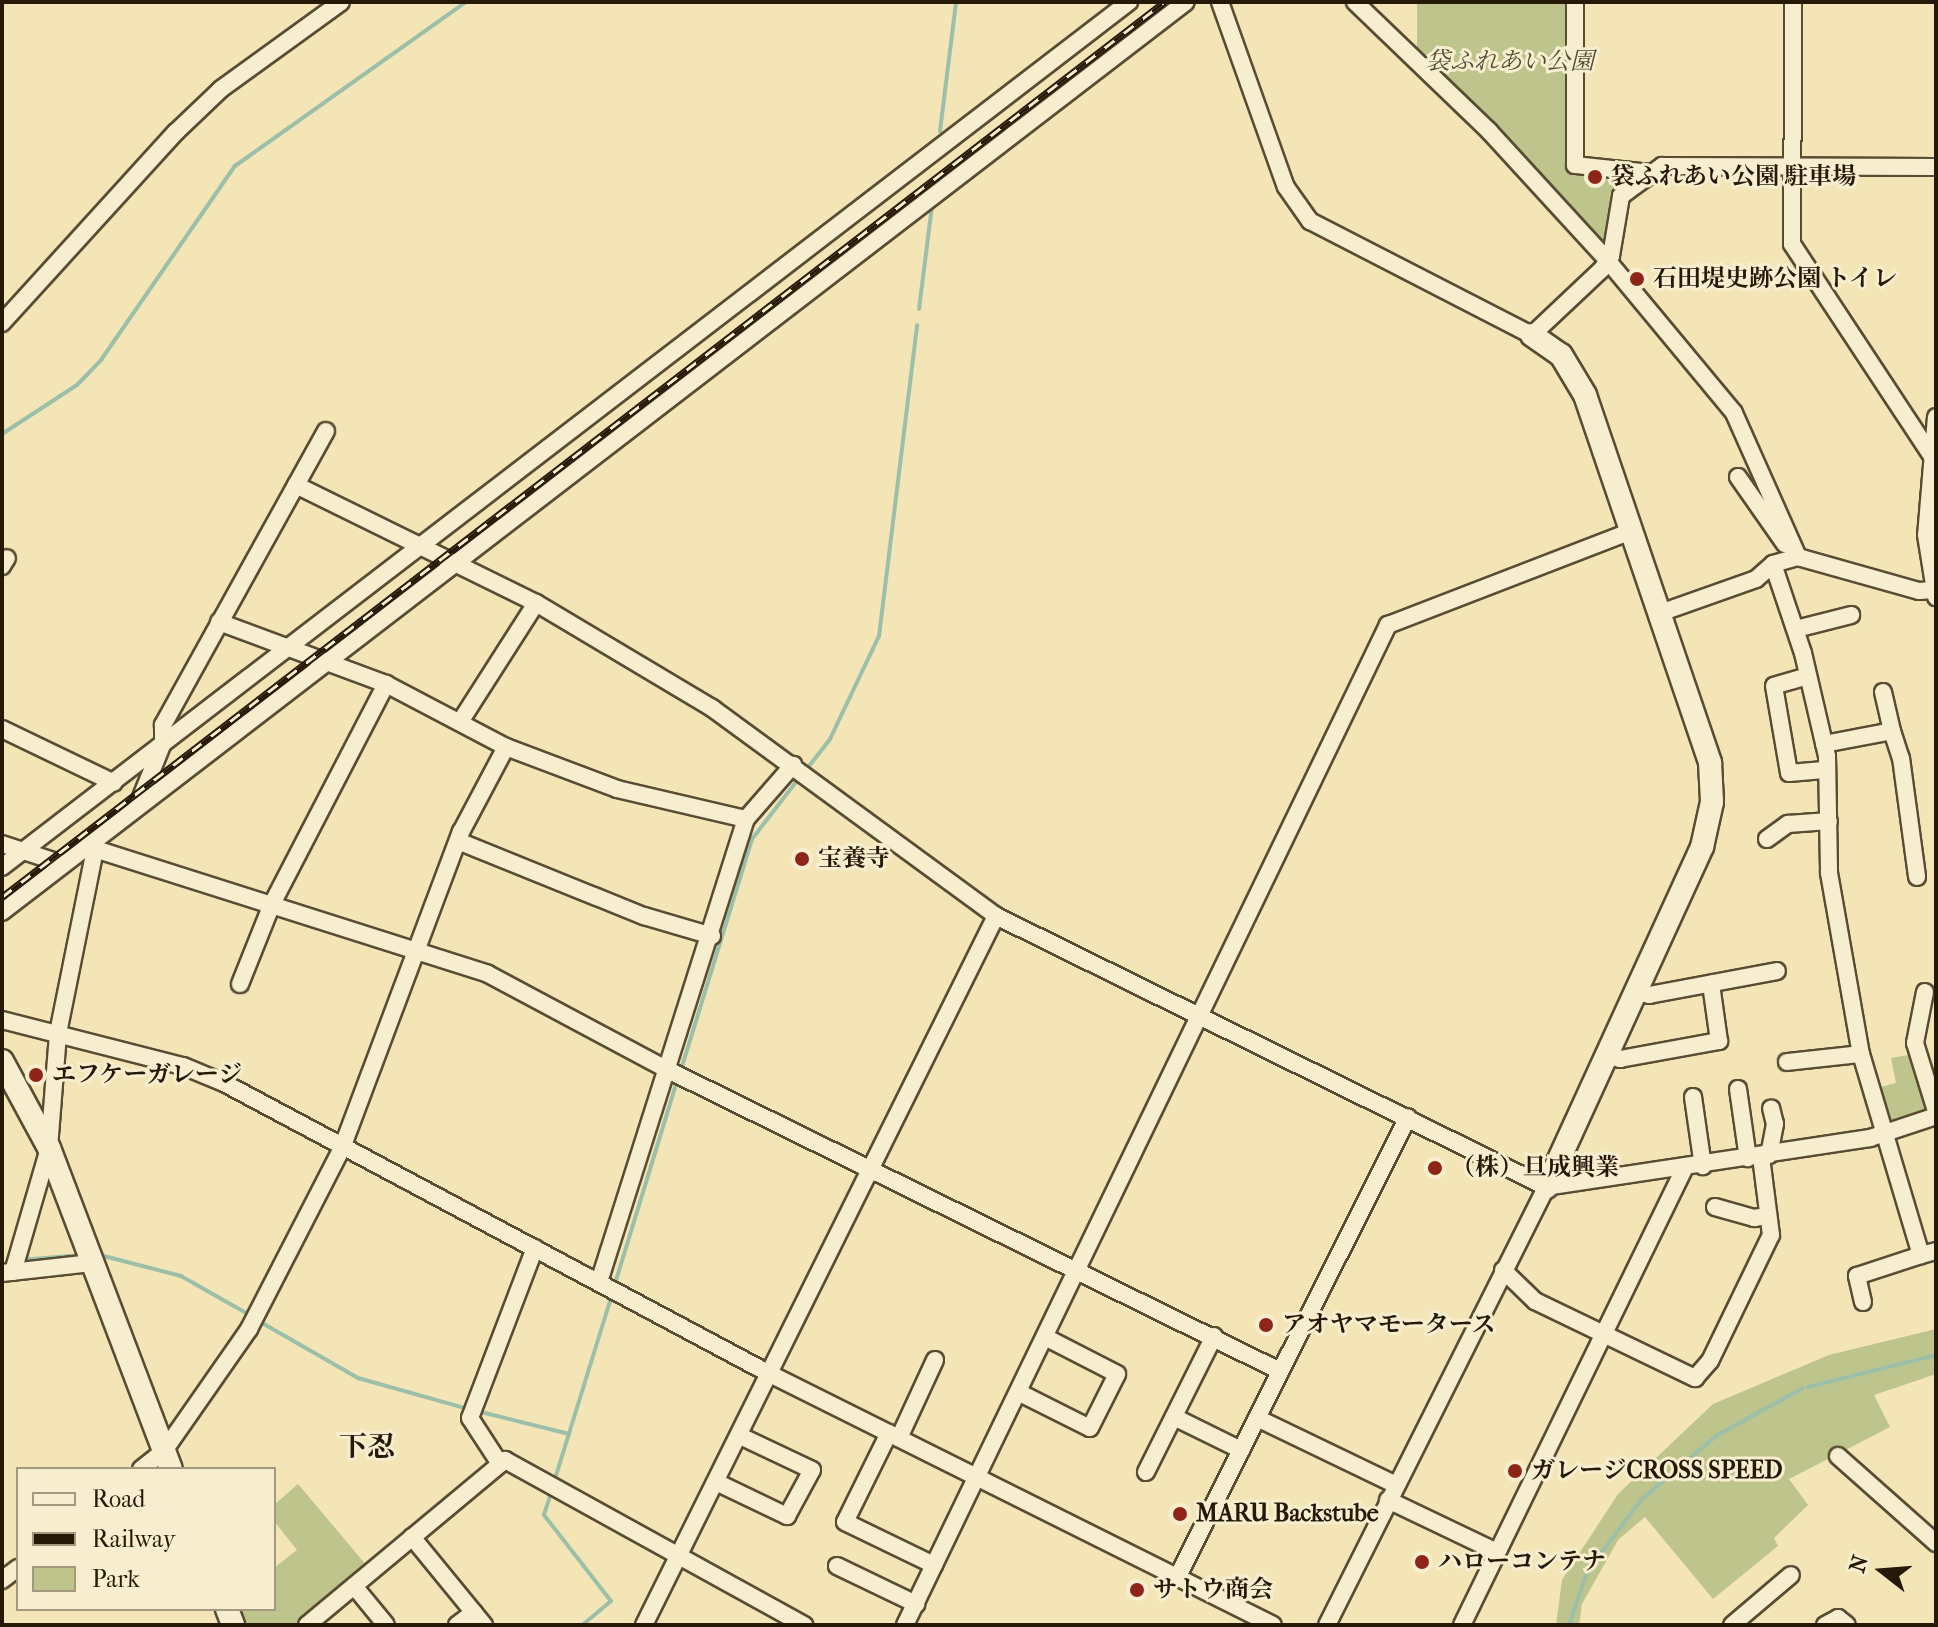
<!DOCTYPE html>
<html>
<head>
<meta charset="utf-8">
<style>
	body { margin:0 }
	#map { position:relative; width:1938px; height:1627px; overflow:hidden; background:#f3e5b5; font-family:"IM FELL French Canon","Noto Serif JP",serif }
	div>[style] { position:absolute }
	[style*='--x'] { left:calc(var(--x)*1px); top:calc(var(--y)*1px); width:calc(var(--w)*1px); rotate:calc(var(--a)*1deg) }
	.green>* { inset:0; background:#bdc48c }
	.stream>* { height:4px; margin:-2px; padding:0 2px; transform-origin:2px; border-radius:2px; background:#9cbfaa }
	.roads { filter:drop-shadow(2px 0 #594c33) drop-shadow(-2px 0 #594c33) drop-shadow(0 2px #594c33) drop-shadow(0 -2px #594c33) }
	.street>* { height:16px; margin:-8px; padding:0 8px; transform-origin:8px; border-radius:8px; background:#f7eecf }
	.secondary>* { height:22px; margin:-11px; padding:0 11px; transform-origin:11px; border-radius:11px; background:#f7eecf }
	.rail>* { height:7px; margin-top:-3.5px; transform-origin:0; background:repeating-linear-gradient(90deg,#f7eecf 0 12px,#261908 0 24px); box-sizing:border-box; border-block:2px solid #261908 }
	.dots>* { width:22px; height:22px; translate:-50% -50%; box-sizing:border-box; border:4px solid #f7eecf; border-radius:50% }
	span { translate:-50% -50%; white-space:nowrap; text-align:center; line-height:1.15; -webkit-text-stroke:6px #f7eecf; paint-order:stroke }
	.park-label { font-size:24px; color:#534c30; font-style:italic }
	.poi-label { font-size:24px; color:#261908; font-weight:700 }
	.left { translate:0 -50%; text-align:left }
	.quarter-label { font-size:28px; color:#261908; font-weight:700 }
	.frame { position:absolute; inset:0; border:4px solid #261908; pointer-events:none }
	.legend { position:absolute; left:16px; top:1467px; width:260px; height:144px; box-sizing:border-box; background:#f7eecf; border:2px solid #a3997f; margin:0; padding:10px 14px; list-style:none; font-size:24px; color:#261908 }
	.legend li { display:flex; align-items:center; gap:16px; height:40px }
	.legend b { width:40px; border:2px solid #a3997f }
	.north { position:absolute; left:1842px; top:1531px; width:80px; height:80px; -webkit-text-stroke:6px #f7eecf; paint-order:stroke; rotate:287deg; font-size:22px; font-weight:700; line-height:32px; text-align:center; color:#261908 }
	.north::after { content:''; display:block; margin:auto; width:28px; height:36px; background:#261908; clip-path:polygon(50% 0,100% 100%,50% 72%,0 100%) }
</style>
</head>
<body>
<div id="map">
	<div class="green">
		<div style="clip-path:polygon(1417px 2px,1570px 2px,1569px 171px,1628px 172px,1632px 176px,1615px 187px,1605px 253px,1417px 53px)"></div>
		<div style="clip-path:polygon(1914px 1054px,1930px 1114px,1889px 1128px,1877px 1088px,1896px 1083px,1891px 1058px)"></div>
		<div style="clip-path:polygon(1936px 1329px,1936px 1374px,1874px 1395px,1890px 1427px,1789px 1479px,1808px 1505px,1774px 1538px,1778px 1546px,1713px 1599px,1645px 1517px,1618px 1540px,1582px 1604px,1579px 1625px,1556px 1625px,1562px 1580px,1618px 1494px,1713px 1404px,1829px 1355px)"></div>
		<div style="clip-path:polygon(298px 1484px,367px 1566px,296px 1625px,247px 1625px,241px 1609px,274px 1609px,274px 1568px,297px 1550px,274px 1521px,274px 1505px)"></div>
	</div>
	<div class="stream">
		<div style="--x:940;--y:131;--w:130;--a:-82.9"></div>
		<div style="--x:919;--y:309;--w:104;--a:-82.8"></div>
		<div style="--x:2;--y:434;--w:90;--a:-33.2"></div>
		<div style="--x:77;--y:385;--w:35;--a:-46"></div>
		<div style="--x:101;--y:360;--w:236;--a:-55.4"></div>
		<div style="--x:235;--y:166;--w:283;--a:-35.4"></div>
		<div style="--x:806;--y:770;--w:39;--a:-52"></div>
		<div style="--x:830;--y:739;--w:114;--a:-64.6"></div>
		<div style="--x:879;--y:636;--w:313;--a:-83"></div>
		<div style="--x:680;--y:1073;--w:245;--a:-72.9"></div>
		<div style="--x:752;--y:839;--w:78;--a:-52.3"></div>
		<div style="--x:96;--y:1254;--w:88;--a:14.5"></div>
		<div style="--x:181;--y:1276;--w:79;--a:29.5"></div>
		<div style="--x:20;--y:1260;--w:63;--a:-4.5"></div>
		<div style="--x:614;--y:1287;--w:215;--a:-73"></div>
		<div style="--x:257;--y:1320;--w:116;--a:29.9"></div>
		<div style="--x:358;--y:1378;--w:114;--a:15.7"></div>
		<div style="--x:1808;--y:1387;--w:132;--a:-14"></div>
		<div style="--x:477;--y:1411;--w:95;--a:14"></div>
		<div style="--x:554;--y:1482;--w:196;--a:-72.8"></div>
		<div style="--x:552;--y:1490;--w:26;--a:108"></div>
		<div style="--x:544;--y:1515;--w:109;--a:52.1"></div>
		<div style="--x:611;--y:1601;--w:38;--a:140"></div>
		<div style="--x:1569;--y:1625;--w:56;--a:-71.2"></div>
		<div style="--x:1587;--y:1572;--w:90;--a:-53.1"></div>
		<div style="--x:1641;--y:1500;--w:99;--a:-40.5"></div>
		<div style="--x:1716;--y:1436;--w:99;--a:-28.9"></div>
	</div>
	<div class="roads">
		<div class="street">
			<div style="--x:1220;--y:2;--w:196;--a:70.4"></div>
			<div style="--x:1286;--y:187;--w:42;--a:54.8"></div>
			<div style="--x:1310;--y:221;--w:250;--a:27.2"></div>
			<div style="--x:1532;--y:335;--w:96;--a:-43.3"></div>
			<div style="--x:1602;--y:269;--w:16;--a:-55"></div>
			<div style="--x:1611;--y:256;--w:61;--a:-80.5"></div>
			<div style="--x:1621;--y:196;--w:51;--a:-36.2"></div>
			<div style="--x:1662;--y:166;--w:274;--a:0.2"></div>
			<div style="--x:1355;--y:2;--w:186;--a:43.9"></div>
			<div style="--x:1489;--y:131;--w:176;--a:47.5"></div>
			<div style="--x:1608;--y:261;--w:197;--a:50.3"></div>
			<div style="--x:1734;--y:413;--w:158;--a:66"></div>
			<div style="--x:1575;--y:2;--w:163;--a:90"></div>
			<div style="--x:1575;--y:165;--w:75;--a:6.1"></div>
			<div style="--x:1793;--y:2;--w:242;--a:90.2"></div>
			<div style="--x:1792;--y:244;--w:254;--a:56.6"></div>
			<div style="--x:2;--y:323;--w:258;--a:-47.7"></div>
			<div style="--x:176;--y:132;--w:62;--a:-43.7"></div>
			<div style="--x:221;--y:89;--w:148;--a:-35.9"></div>
			<div style="--x:1936;--y:417;--w:118;--a:94.8"></div>
			<div style="--x:1926;--y:535;--w:63;--a:80.8"></div>
			<div style="--x:1738;--y:477;--w:82;--a:55"></div>
			<div style="--x:296;--y:485;--w:267;--a:26.2"></div>
			<div style="--x:536;--y:603;--w:205;--a:30.8"></div>
			<div style="--x:712;--y:708;--w:352;--a:36.2"></div>
			<div style="--x:996;--y:916;--w:613;--a:26.23"></div>
			<div style="--x:1546;--y:1187;--w:328;--a:-8.6"></div>
			<div style="--x:1870;--y:1138;--w:70;--a:-18.4"></div>
			<div style="--x:1773;--y:564;--w:94;--a:71.4"></div>
			<div style="--x:1803;--y:653;--w:106;--a:76.9"></div>
			<div style="--x:1827;--y:756;--w:117;--a:89"></div>
			<div style="--x:1829;--y:873;--w:184;--a:80"></div>
			<div style="--x:1861;--y:1054;--w:210;--a:73.4"></div>
			<div style="--x:1921;--y:1255;--w:16;--a:-15"></div>
			<div style="--x:2;--y:566;--w:9;--a:-58"></div>
			<div style="--x:1660;--y:613;--w:102;--a:-19.5"></div>
			<div style="--x:1756;--y:579;--w:23;--a:-41"></div>
			<div style="--x:1773;--y:564;--w:26;--a:-16"></div>
			<div style="--x:1798;--y:557;--w:126;--a:15.7"></div>
			<div style="--x:1919;--y:591;--w:14;--a:-4"></div>
			<div style="--x:219;--y:622;--w:178;--a:20.4"></div>
			<div style="--x:386;--y:684;--w:136;--a:27.7"></div>
			<div style="--x:506;--y:747;--w:119;--a:20.7"></div>
			<div style="--x:617;--y:789;--w:132;--a:13.1"></div>
			<div style="--x:746;--y:819;--w:72;--a:-49"></div>
			<div style="--x:1796;--y:629;--w:57;--a:-14.3"></div>
			<div style="--x:1808;--y:676;--w:35;--a:164"></div>
			<div style="--x:1774;--y:686;--w:88;--a:80.2"></div>
			<div style="--x:1789;--y:773;--w:38;--a:-5"></div>
			<div style="--x:1883;--y:692;--w:40;--a:77"></div>
			<div style="--x:460;--y:722;--w:141;--a:-57.4"></div>
			<div style="--x:2;--y:729;--w:124;--a:25.7"></div>
			<div style="--x:1824;--y:744;--w:69;--a:-10.8"></div>
			<div style="--x:1892;--y:731;--w:28;--a:72"></div>
			<div style="--x:1901;--y:758;--w:120;--a:82.3"></div>
			<div style="--x:137;--y:807;--w:69;--a:-67.9"></div>
			<div style="--x:163;--y:743;--w:18;--a:-90"></div>
			<div style="--x:163;--y:725;--w:336;--a:-61"></div>
			<div style="--x:1767;--y:839;--w:26;--a:-36"></div>
			<div style="--x:1788;--y:824;--w:41;--a:-4.2"></div>
			<div style="--x:458;--y:841;--w:201;--a:22"></div>
			<div style="--x:644;--y:916;--w:71;--a:16.4"></div>
			<div style="--x:2;--y:844;--w:64;--a:18.2"></div>
			<div style="--x:91;--y:844;--w:6;--a:51"></div>
			<div style="--x:95;--y:849;--w:412;--a:17.6"></div>
			<div style="--x:488;--y:974;--w:206;--a:28.1"></div>
			<div style="--x:670;--y:1071;--w:680;--a:26.19"></div>
			<div style="--x:2;--y:867;--w:1421;--a:-37.51"></div>
			<div style="--x:2;--y:912;--w:1493;--a:-37.55"></div>
			<div style="--x:240;--y:984;--w:86;--a:-68.2"></div>
			<div style="--x:272;--y:904;--w:248;--a:-62.6"></div>
			<div style="--x:1636;--y:991;--w:14;--a:17"></div>
			<div style="--x:1649;--y:995;--w:130;--a:-10.6"></div>
			<div style="--x:1925;--y:992;--w:52;--a:101.1"></div>
			<div style="--x:1915;--y:1043;--w:71;--a:72.8"></div>
			<div style="--x:2;--y:1020;--w:187;--a:14.3"></div>
			<div style="--x:183;--y:1066;--w:44;--a:22.5"></div>
			<div style="--x:224;--y:1083;--w:619;--a:28.06"></div>
			<div style="--x:770;--y:1374;--w:562;--a:26.52"></div>
			<div style="--x:1607;--y:1055;--w:14;--a:17"></div>
			<div style="--x:1620;--y:1059;--w:101;--a:-10.3"></div>
			<div style="--x:1719;--y:1041;--w:58;--a:-98"></div>
			<div style="--x:1787;--y:1062;--w:74;--a:-6.2"></div>
			<div style="--x:1738;--y:1089;--w:70;--a:81.8"></div>
			<div style="--x:1693;--y:1097;--w:70;--a:81.8"></div>
			<div style="--x:1769;--y:1155;--w:32;--a:-79"></div>
			<div style="--x:1775;--y:1124;--w:16;--a:-104"></div>
			<div style="--x:1715;--y:1207;--w:41;--a:15.8"></div>
			<div style="--x:1754;--y:1218;--w:12;--a:-9"></div>
			<div style="--x:1503;--y:1270;--w:45;--a:44.1"></div>
			<div style="--x:1535;--y:1301;--w:178;--a:25.7"></div>
			<div style="--x:1695;--y:1378;--w:23;--a:-49"></div>
			<div style="--x:1710;--y:1361;--w:140;--a:-64.2"></div>
			<div style="--x:1771;--y:1235;--w:79;--a:-97.3"></div>
			<div style="--x:13;--y:1272;--w:129;--a:-73.8"></div>
			<div style="--x:49;--y:1148;--w:115;--a:-85.5"></div>
			<div style="--x:58;--y:1033;--w:188;--a:-78.6"></div>
			<div style="--x:2;--y:1273;--w:90;--a:-6.4"></div>
			<div style="--x:599;--y:1282;--w:486;--a:-72.4"></div>
			<div style="--x:1863;--y:1302;--w:27;--a:-103"></div>
			<div style="--x:1857;--y:1276;--w:67;--a:-18.2"></div>
			<div style="--x:1018;--y:1392;--w:80;--a:26.6"></div>
			<div style="--x:1090;--y:1428;--w:60;--a:-63.4"></div>
			<div style="--x:1117;--y:1374;--w:76;--a:-152.8"></div>
			<div style="--x:1174;--y:1417;--w:75;--a:26.2"></div>
			<div style="--x:1257;--y:1418;--w:154;--a:25.7"></div>
			<div style="--x:889;--y:1433;--w:99;--a:116.3"></div>
			<div style="--x:845;--y:1522;--w:99;--a:25.8"></div>
			<div style="--x:899;--y:1438;--w:86;--a:-65.2"></div>
			<div style="--x:1838;--y:1456;--w:131;--a:41.6"></div>
			<div style="--x:500;--y:1464;--w:55;--a:-123.1"></div>
			<div style="--x:470;--y:1418;--w:182;--a:-69.1"></div>
			<div style="--x:141;--y:1469;--w:29;--a:-38"></div>
			<div style="--x:164;--y:1451;--w:149;--a:-55.1"></div>
			<div style="--x:249;--y:1329;--w:203;--a:-62.8"></div>
			<div style="--x:342;--y:1148;--w:338;--a:-69.4"></div>
			<div style="--x:461;--y:832;--w:96;--a:-62.1"></div>
			<div style="--x:1146;--y:1472;--w:152;--a:-63.4"></div>
			<div style="--x:716;--y:1482;--w:79;--a:25.6"></div>
			<div style="--x:787;--y:1516;--w:52;--a:-61.5"></div>
			<div style="--x:812;--y:1470;--w:80;--a:-154.7"></div>
			<div style="--x:1388;--y:1500;--w:119;--a:25.5"></div>
			<div style="--x:412;--y:1537;--w:114;--a:50.7"></div>
			<div style="--x:837;--y:1566;--w:88;--a:25.7"></div>
			<div style="--x:1178;--y:1576;--w:513;--a:-63.39"></div>
			<div style="--x:2;--y:1580;--w:20;--a:-37"></div>
			<div style="--x:354;--y:1586;--w:50;--a:50.6"></div>
			<div style="--x:307;--y:1625;--w:258;--a:-39.8"></div>
			<div style="--x:505;--y:1460;--w:342;--a:28.9"></div>
			<div style="--x:457;--y:1625;--w:21;--a:-37"></div>
			<div style="--x:644;--y:1625;--w:792;--a:-63.6"></div>
			<div style="--x:905;--y:1625;--w:1111;--a:-64.22"></div>
			<div style="--x:1388;--y:625;--w:261;--a:-21.1"></div>
			<div style="--x:1327;--y:1625;--w:490;--a:-63.4"></div>
			<div style="--x:1462;--y:1625;--w:507;--a:-64.04"></div>
			<div style="--x:1732;--y:1625;--w:77;--a:-40.3"></div>
			<div style="--x:1825;--y:1625;--w:15;--a:-28"></div>
			<div style="--x:1838;--y:1618;--w:11;--a:38"></div>
		</div>
		<div class="secondary">
			<div style="--x:1532;--y:335;--w:35;--a:35"></div>
			<div style="--x:1561;--y:355;--w:47;--a:59"></div>
			<div style="--x:1585;--y:395;--w:389;--a:71.2"></div>
			<div style="--x:1710;--y:763;--w:39;--a:87"></div>
			<div style="--x:1712;--y:802;--w:46;--a:102.5"></div>
			<div style="--x:1702;--y:847;--w:374;--a:114.6"></div>
			<div style="--x:2;--y:1061;--w:99;--a:61.6"></div>
			<div style="--x:49;--y:1148;--w:343;--a:69.2"></div>
			<div style="--x:227;--y:1609;--w:17;--a:69"></div>
		</div>
	</div>
	<div class="rail">
		<div style="--x:2;--y:897;--w:1467;--a:-37.6"></div>
	</div>
	<div class="dots">
		<div style="left:1595px;top:177px;background:#8f2418"></div>
		<div style="left:1637px;top:279px;background:#8f2418"></div>
		<div style="left:802px;top:859px;background:#8f2418"></div>
		<div style="left:36px;top:1075px;background:#8f2418"></div>
		<div style="left:1435px;top:1168px;background:#8f2418"></div>
		<div style="left:1266px;top:1325px;background:#8f2418"></div>
		<div style="left:1515px;top:1471px;background:#8f2418"></div>
		<div style="left:1180px;top:1514px;background:#8f2418"></div>
		<div style="left:1422px;top:1562px;background:#8f2418"></div>
		<div style="left:1137px;top:1590px;background:#8f2418"></div>
	</div>
	<div class="park-label">
		<span style="left:1510px;top:62px">袋ふれあい公園</span>
	</div>
	<div class="poi-label">
		<span class="left" style="left:1611px;top:177px">袋ふれあい公園 駐車場</span>
		<span class="left" style="left:1653px;top:279px">石田堤史跡公園 トイレ</span>
		<span class="left" style="left:818px;top:859px">宝養寺</span>
		<span class="left" style="left:52px;top:1075px">エフケーガレージ</span>
		<span class="left" style="left:1451px;top:1168px">（株）旦成興業</span>
		<span class="left" style="left:1282px;top:1325px">アオヤマモータース</span>
		<span class="left" style="left:1531px;top:1471px">ガレージCROSS SPEED</span>
		<span class="left" style="left:1196px;top:1514px">MARU Backstube</span>
		<span class="left" style="left:1438px;top:1562px">ハローコンテナ</span>
		<span class="left" style="left:1153px;top:1590px">サトウ商会</span>
	</div>
	<div class="quarter-label">
		<span style="left:367px;top:1447px">下忍</span>
	</div>
	<div class="frame"></div>
	<ul class="legend">
	<li><b style="height:10px;background:#f7eecf"></b>Road</li>
	<li><b style="height:10px;background:#261908"></b>Railway</li>
	<li><b style="height:22px;background:#bdc48c"></b>Park</li>
	</ul>
	<div class="north">N</div>
</div>
</body>
</html>
